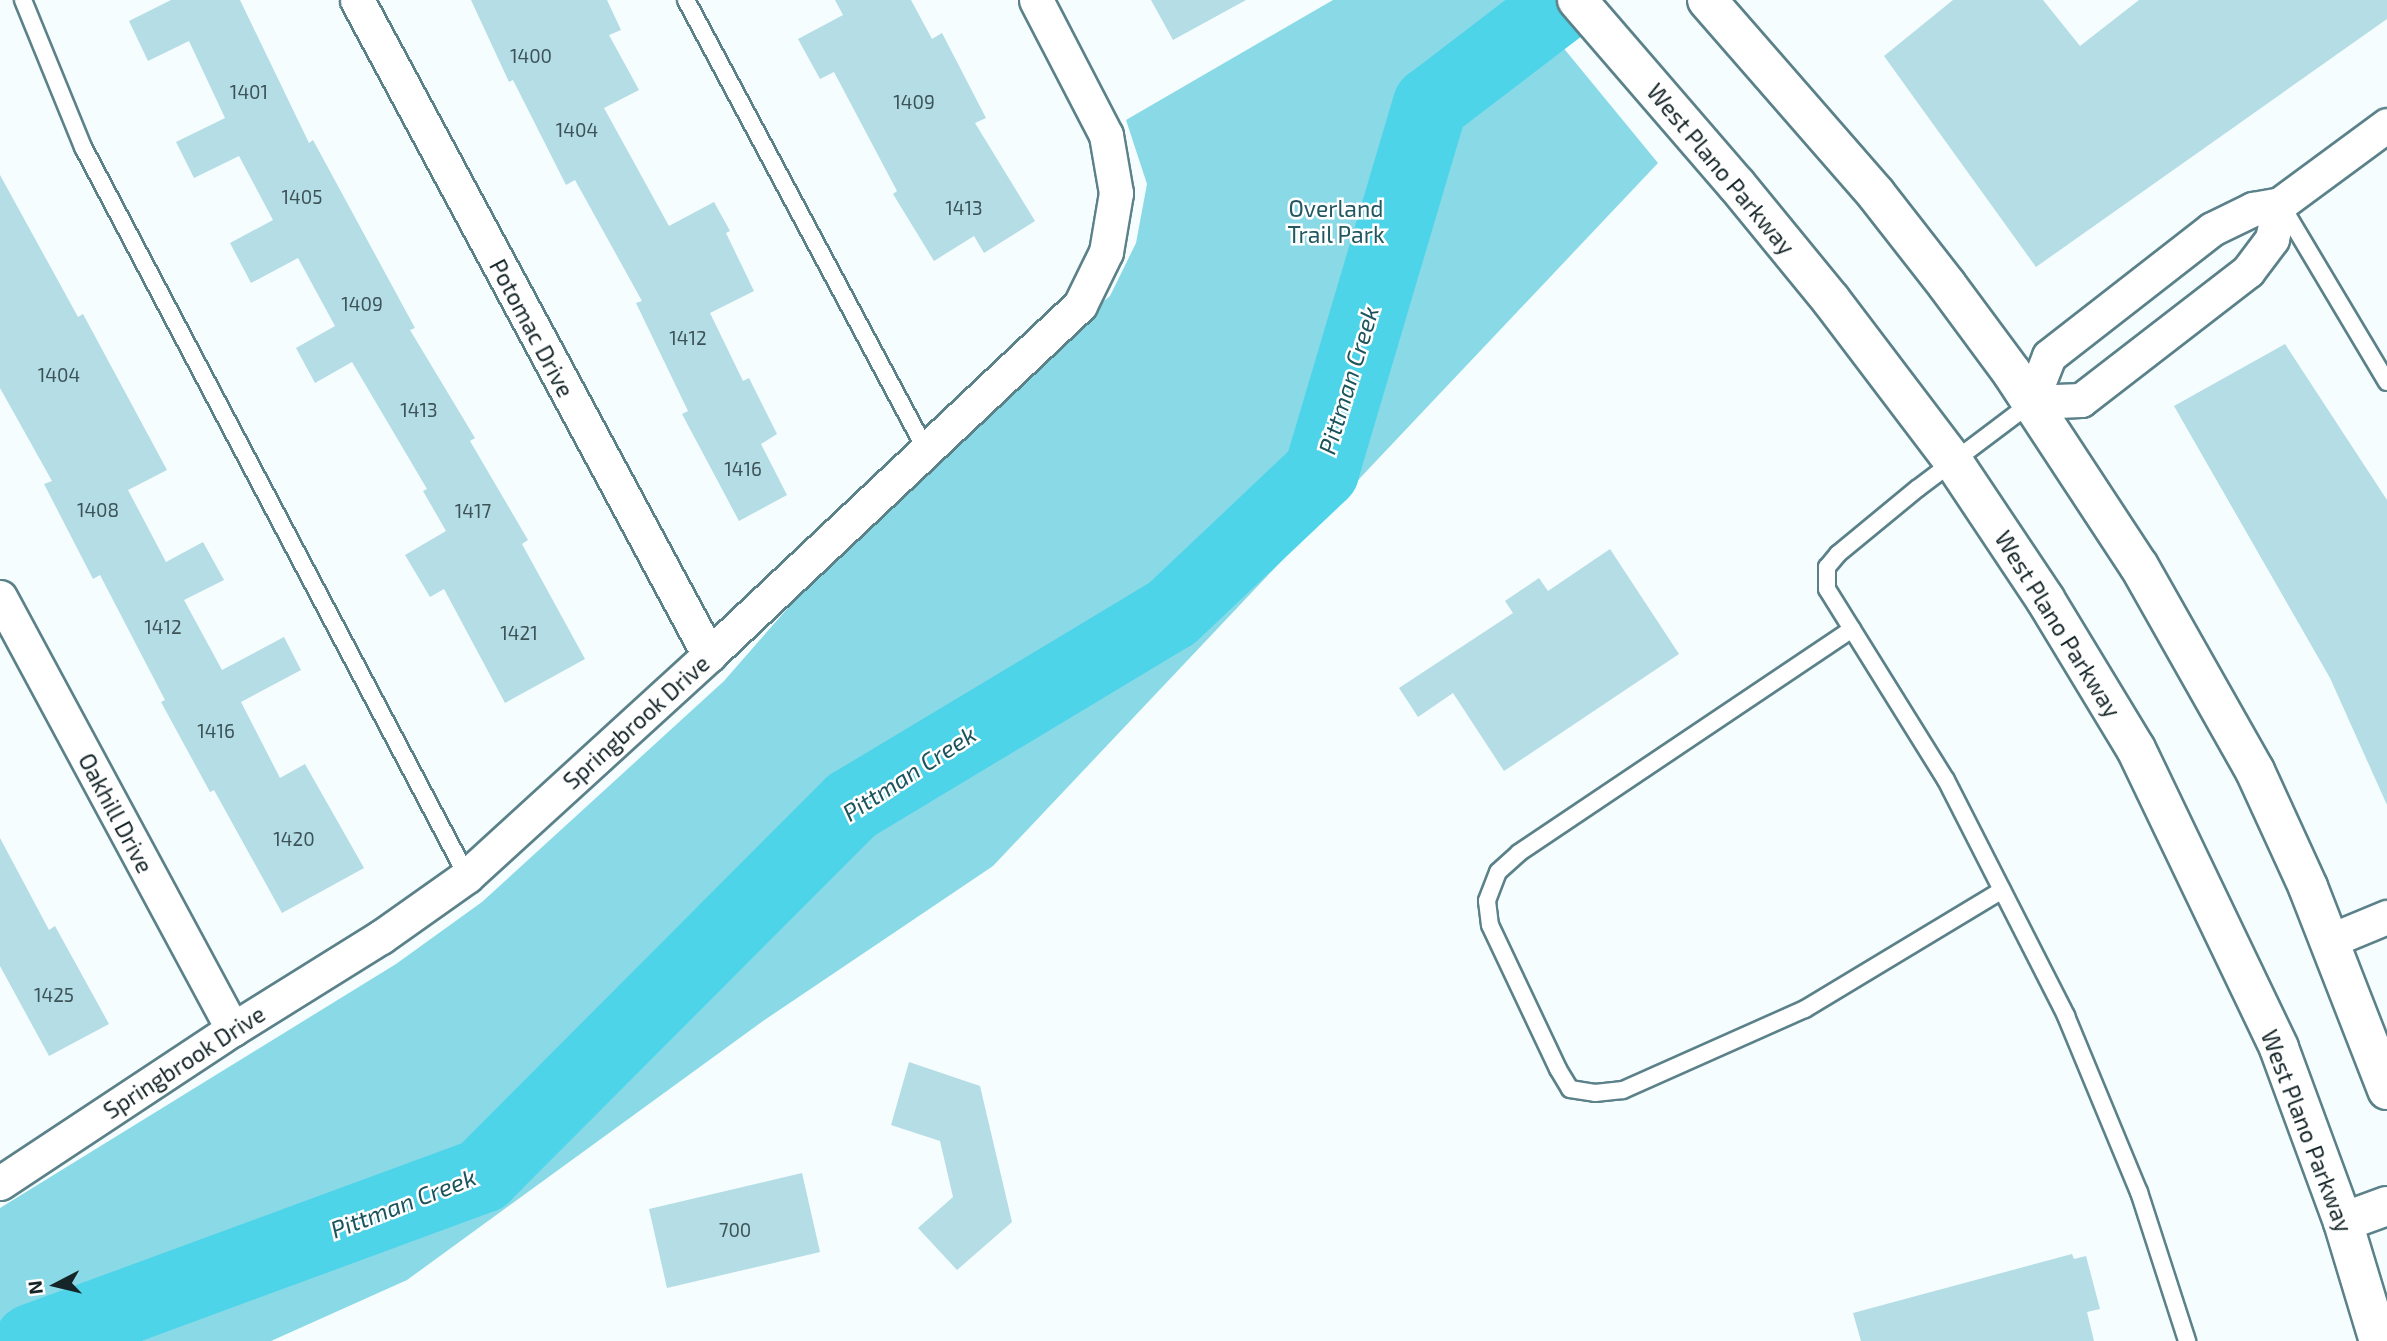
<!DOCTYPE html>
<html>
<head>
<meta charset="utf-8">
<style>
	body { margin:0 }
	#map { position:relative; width:2387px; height:1341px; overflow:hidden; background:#f5fdff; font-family:"Exo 2",sans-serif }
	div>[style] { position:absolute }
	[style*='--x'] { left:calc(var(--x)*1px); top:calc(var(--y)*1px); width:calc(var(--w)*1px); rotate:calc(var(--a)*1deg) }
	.green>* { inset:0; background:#89d9e7 }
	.river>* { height:75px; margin:-37.5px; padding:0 37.5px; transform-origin:37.5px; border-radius:37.5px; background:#4ed4e9 }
	.building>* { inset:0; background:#b4dde5 }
	.roads { filter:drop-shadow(2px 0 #5b8189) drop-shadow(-2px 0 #5b8189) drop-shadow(0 2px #5b8189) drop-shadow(0 -2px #5b8189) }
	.lane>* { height:16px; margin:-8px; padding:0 8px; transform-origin:8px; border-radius:8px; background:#fff }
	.street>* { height:33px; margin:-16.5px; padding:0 16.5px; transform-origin:16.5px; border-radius:16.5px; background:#fff }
	.secondary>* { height:38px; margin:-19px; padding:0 19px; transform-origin:19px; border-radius:19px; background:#fff }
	span { translate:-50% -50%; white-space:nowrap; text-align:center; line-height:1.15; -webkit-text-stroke:5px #fff; paint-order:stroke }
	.number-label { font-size:19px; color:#3d5357 }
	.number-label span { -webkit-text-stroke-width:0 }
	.street-label { font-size:23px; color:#152528 }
	.park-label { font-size:23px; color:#215862 }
	.water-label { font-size:24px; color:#1c545d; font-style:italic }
	.north { position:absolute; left:21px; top:1250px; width:70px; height:70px; -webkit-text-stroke:5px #fff; paint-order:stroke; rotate:263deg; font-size:19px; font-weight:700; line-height:28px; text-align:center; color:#152528 }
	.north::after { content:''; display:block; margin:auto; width:24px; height:32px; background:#152528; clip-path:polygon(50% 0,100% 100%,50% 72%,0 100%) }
</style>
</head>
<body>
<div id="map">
	<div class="green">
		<div style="clip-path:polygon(1333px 0,1524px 0,1658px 163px,993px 866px,763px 1021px,407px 1280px,271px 1341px,0 1341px,0 1208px,396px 964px,482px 902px,724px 681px,926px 450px,1110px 296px,1136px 243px,1147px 184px,1126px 120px)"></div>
	</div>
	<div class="river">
		<div style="--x:31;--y:1341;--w:481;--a:-20.2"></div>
		<div style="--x:482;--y:1175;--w:523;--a:-45.08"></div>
		<div style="--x:851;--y:805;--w:373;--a:-31"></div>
		<div style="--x:1171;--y:613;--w:207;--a:-43.4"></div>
		<div style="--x:1321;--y:471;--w:383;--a:-73.5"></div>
		<div style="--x:1430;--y:104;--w:171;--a:-37.4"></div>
	</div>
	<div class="building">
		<div style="clip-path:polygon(171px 0,240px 0,309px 143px,313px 140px,415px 328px,410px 330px,475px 438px,470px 441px,528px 540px,522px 544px,585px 659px,505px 703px,444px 589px,430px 597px,405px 555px,446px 531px,423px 491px,427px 489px,352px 362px,315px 383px,296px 348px,335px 326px,298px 258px,251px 283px,230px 243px,273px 220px,239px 156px,194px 178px,176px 142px,225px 118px,189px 41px,148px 61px,129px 21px)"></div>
		<div style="clip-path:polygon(471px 0,607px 0,621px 30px,609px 35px,639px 90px,604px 108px,669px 226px,714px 202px,730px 231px,726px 233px,754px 291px,710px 313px,743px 381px,749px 378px,777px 434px,761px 444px,787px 495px,739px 521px,682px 414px,688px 411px,636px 303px,642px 301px,575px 180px,566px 185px,513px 80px,509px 82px)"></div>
		<div style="clip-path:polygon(835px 0,911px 0,932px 39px,942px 33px,986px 118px,975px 123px,1035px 221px,984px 253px,974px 236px,934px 261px,893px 194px,897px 191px,834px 72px,820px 79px,798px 39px,843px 15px)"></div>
		<div style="clip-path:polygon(1151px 0,1246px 0,1173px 40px)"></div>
		<div style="clip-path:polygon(1953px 0,2043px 0,2080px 46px,2139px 0,2387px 0,2387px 19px,2036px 267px,1884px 56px)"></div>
		<div style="clip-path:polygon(0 175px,78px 317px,83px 314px,167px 470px,128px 490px,166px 562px,203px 542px,224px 580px,184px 600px,222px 670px,284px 637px,301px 670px,241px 702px,280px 778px,305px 764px,364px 868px,282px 913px,214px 790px,210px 792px,161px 702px,165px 700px,100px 575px,93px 579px,44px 484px,52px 481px,0 388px)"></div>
		<div style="clip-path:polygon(2285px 344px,2387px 500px,2387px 805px,2330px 678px,2174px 406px)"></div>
		<div style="clip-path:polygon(1610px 549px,1679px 654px,1504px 771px,1453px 693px,1418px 717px,1399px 688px,1513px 613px,1505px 601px,1539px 578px,1548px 591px)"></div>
		<div style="clip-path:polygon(0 838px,49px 930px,55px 926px,109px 1024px,49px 1056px,0 966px)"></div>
		<div style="clip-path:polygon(909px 1062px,980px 1086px,1012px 1222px,957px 1270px,918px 1228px,953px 1197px,940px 1141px,891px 1125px)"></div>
		<div style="clip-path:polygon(802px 1173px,820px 1252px,667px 1288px,649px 1209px)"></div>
		<div style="clip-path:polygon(2072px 1254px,2074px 1259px,2086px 1256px,2100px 1309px,2087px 1312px,2094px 1341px,1861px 1341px,1853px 1313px)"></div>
	</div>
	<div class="roads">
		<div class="lane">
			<div style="--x:23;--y:0;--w:159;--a:67.8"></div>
			<div style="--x:83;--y:147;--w:824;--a:62.22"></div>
			<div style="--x:686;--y:0;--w:510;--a:61.93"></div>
			<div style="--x:2282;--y:206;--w:205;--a:59.2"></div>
			<div style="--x:2031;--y:403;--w:141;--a:143"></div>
			<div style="--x:1918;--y:488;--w:104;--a:140.5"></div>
			<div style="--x:1838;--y:554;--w:17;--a:130"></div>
			<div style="--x:1827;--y:567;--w:22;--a:90"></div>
			<div style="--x:1827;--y:589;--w:225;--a:58.1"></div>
			<div style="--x:1946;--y:780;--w:265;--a:63"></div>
			<div style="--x:2066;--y:1016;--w:191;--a:67.5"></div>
			<div style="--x:2139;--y:1192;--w:157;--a:72.1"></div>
			<div style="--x:1852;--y:629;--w:401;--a:146.1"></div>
			<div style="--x:1519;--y:853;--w:28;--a:138"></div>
			<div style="--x:1498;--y:872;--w:31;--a:111"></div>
			<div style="--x:1487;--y:901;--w:24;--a:83"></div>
			<div style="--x:1490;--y:925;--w:159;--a:64.7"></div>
			<div style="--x:1558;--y:1069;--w:23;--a:59"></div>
			<div style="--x:1570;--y:1089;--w:25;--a:9"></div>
			<div style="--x:1595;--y:1093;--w:28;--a:-6"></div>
			<div style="--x:1623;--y:1090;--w:199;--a:-24"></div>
			<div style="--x:1805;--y:1009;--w:230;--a:-31.1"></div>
		</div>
		<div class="street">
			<div style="--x:357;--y:0;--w:744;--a:61.75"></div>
			<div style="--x:2280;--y:204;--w:36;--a:103"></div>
			<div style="--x:2272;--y:239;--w:40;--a:127"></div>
			<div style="--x:2248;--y:271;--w:211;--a:142.3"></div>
			<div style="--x:2081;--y:400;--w:50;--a:177.7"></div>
			<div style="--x:2031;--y:402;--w:49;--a:-68.6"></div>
			<div style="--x:2049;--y:356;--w:207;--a:-37.9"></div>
			<div style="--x:2212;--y:229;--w:46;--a:-26"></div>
			<div style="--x:2253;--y:209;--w:27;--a:-10"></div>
			<div style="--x:2280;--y:204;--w:133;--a:-36.4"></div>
			<div style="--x:0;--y:597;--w:491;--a:61.7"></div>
			<div style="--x:2329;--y:941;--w:63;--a:-22.5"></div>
			<div style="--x:0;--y:1183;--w:279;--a:-33.5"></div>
			<div style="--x:233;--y:1029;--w:174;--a:-31.9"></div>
			<div style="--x:381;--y:937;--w:105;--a:-35.3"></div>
			<div style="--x:467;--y:876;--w:328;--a:-42.4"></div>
			<div style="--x:709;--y:655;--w:510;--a:-43.33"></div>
			<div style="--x:1080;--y:305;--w:59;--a:-63.9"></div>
			<div style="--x:1106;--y:252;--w:60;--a:-80.4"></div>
			<div style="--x:1116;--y:193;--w:59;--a:-99.8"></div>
			<div style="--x:1106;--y:135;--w:152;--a:-117.4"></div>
		</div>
		<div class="secondary">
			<div style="--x:1577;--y:0;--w:243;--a:49.2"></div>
			<div style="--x:1736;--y:184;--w:150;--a:50.7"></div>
			<div style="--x:1831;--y:300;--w:202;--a:52.8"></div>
			<div style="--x:1953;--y:461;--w:166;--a:56.3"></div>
			<div style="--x:2045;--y:599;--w:175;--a:58.8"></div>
			<div style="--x:2136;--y:749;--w:331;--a:64.4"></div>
			<div style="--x:2279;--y:1048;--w:185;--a:69.8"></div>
			<div style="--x:2343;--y:1222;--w:124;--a:73.2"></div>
			<div style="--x:1707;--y:0;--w:257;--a:48.9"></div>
			<div style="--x:1876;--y:194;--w:115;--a:52"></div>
			<div style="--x:1947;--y:285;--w:109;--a:53.5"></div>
			<div style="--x:2012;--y:373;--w:231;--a:56.7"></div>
			<div style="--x:2139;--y:566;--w:236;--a:60.5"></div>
			<div style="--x:2255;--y:771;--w:128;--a:65.4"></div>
			<div style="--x:2308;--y:887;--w:218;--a:68.7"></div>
			<div style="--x:2343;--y:1222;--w:47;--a:-20"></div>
		</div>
	</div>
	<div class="number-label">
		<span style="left:531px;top:56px">1400</span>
		<span style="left:249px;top:92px">1401</span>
		<span style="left:914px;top:102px">1409</span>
		<span style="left:577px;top:130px">1404</span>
		<span style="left:302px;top:197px">1405</span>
		<span style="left:964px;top:208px">1413</span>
		<span style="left:362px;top:304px">1409</span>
		<span style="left:688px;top:338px">1412</span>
		<span style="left:59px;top:375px">1404</span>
		<span style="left:419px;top:410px">1413</span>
		<span style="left:743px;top:469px">1416</span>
		<span style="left:98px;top:510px">1408</span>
		<span style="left:473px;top:511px">1417</span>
		<span style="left:163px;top:627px">1412</span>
		<span style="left:519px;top:633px">1421</span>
		<span style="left:216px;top:731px">1416</span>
		<span style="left:294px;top:839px">1420</span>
		<span style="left:54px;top:995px">1425</span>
		<span style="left:735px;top:1230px">700</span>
	</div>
	<div class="street-label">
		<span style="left:1721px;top:169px;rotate:50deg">West Plano Parkway</span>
		<span style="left:532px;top:328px;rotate:62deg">Potomac Drive</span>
		<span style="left:2058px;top:624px;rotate:58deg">West Plano Parkway</span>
		<span style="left:636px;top:722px;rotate:-42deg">Springbrook Drive</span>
		<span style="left:116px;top:813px;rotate:62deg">Oakhill Drive</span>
		<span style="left:184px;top:1062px;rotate:-33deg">Springbrook Drive</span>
		<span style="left:2307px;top:1131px;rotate:69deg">West Plano Parkway</span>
	</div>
	<div class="park-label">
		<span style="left:1336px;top:221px">Overland<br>Trail Park</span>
	</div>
	<div class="water-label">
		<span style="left:1348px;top:380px;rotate:-73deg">Pittman Creek</span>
		<span style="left:909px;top:773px;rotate:-33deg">Pittman Creek</span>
		<span style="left:403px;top:1203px;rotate:-21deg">Pittman Creek</span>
	</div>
	<div class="north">N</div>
</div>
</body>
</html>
